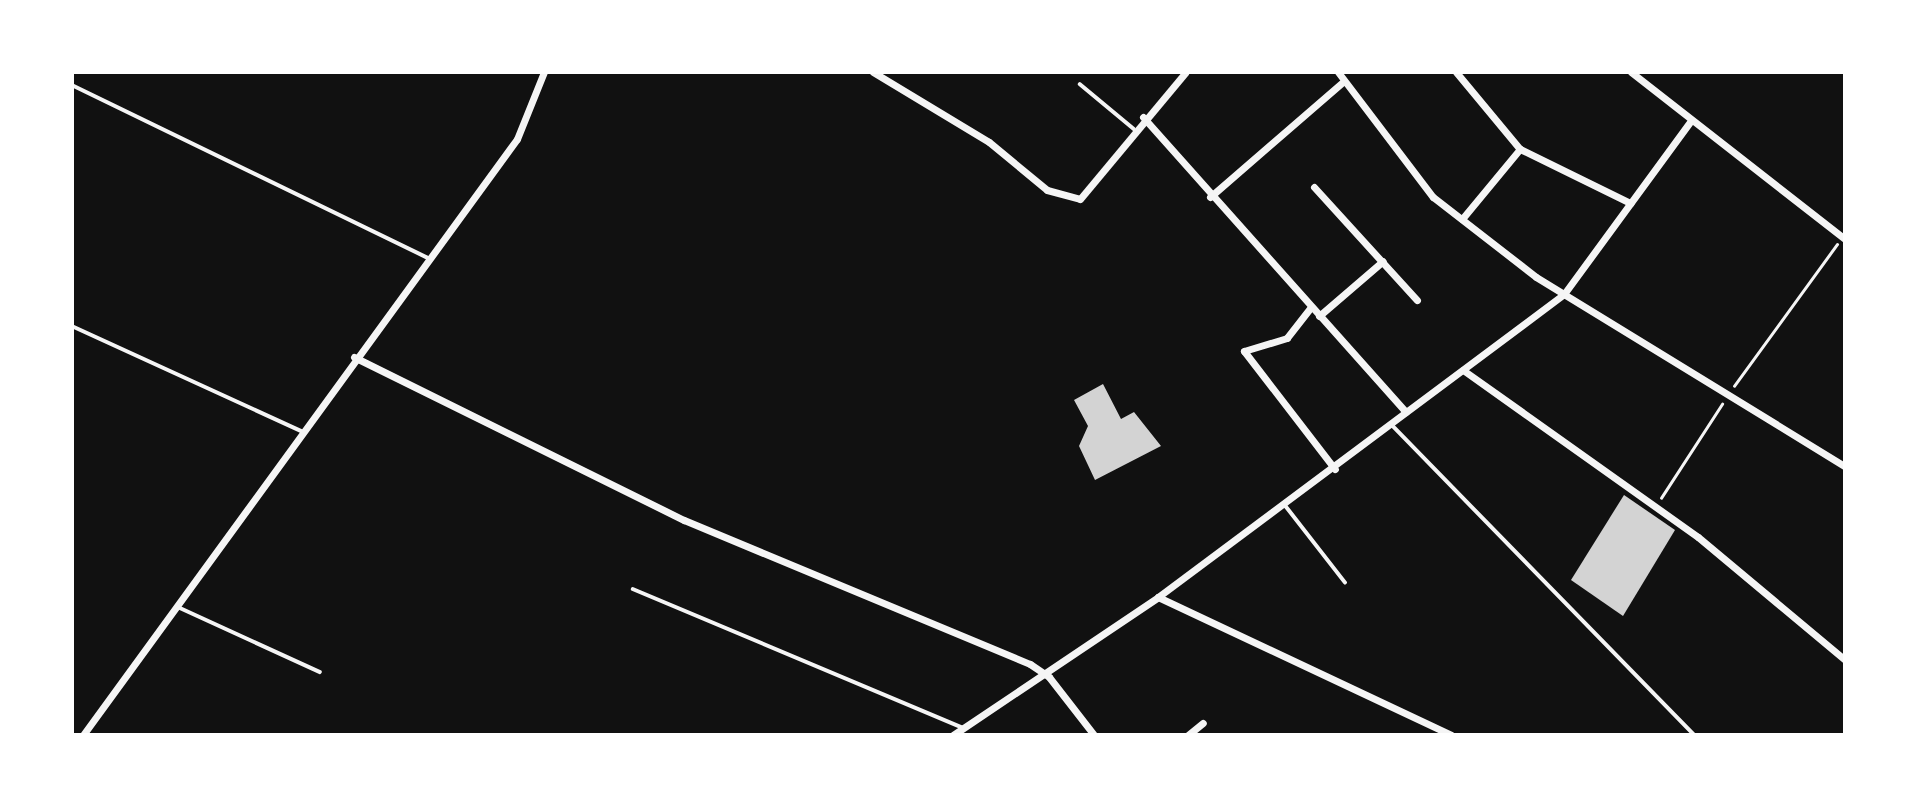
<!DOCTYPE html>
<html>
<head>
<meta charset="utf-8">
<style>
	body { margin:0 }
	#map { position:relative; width:1917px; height:807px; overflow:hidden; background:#111; font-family:"Golos Text",sans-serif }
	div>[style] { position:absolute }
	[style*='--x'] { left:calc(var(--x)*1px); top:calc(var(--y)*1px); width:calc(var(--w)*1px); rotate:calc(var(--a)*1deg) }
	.building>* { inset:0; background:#d3d3d3 }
	.path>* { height:2.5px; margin:-1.25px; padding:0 1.25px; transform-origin:1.25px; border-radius:1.25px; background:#f5f5f5 }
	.service>* { height:3.5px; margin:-1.75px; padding:0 1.75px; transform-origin:1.75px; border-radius:1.75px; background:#f5f5f5 }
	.minor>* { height:7px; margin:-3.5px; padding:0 3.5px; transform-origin:3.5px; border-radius:3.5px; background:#f5f5f5 }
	span { translate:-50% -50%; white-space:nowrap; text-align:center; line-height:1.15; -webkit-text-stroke:5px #fff; paint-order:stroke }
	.frame { position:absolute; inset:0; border:74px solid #fff; pointer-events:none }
</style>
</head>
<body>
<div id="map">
	<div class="building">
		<div style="clip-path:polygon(1103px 384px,1121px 419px,1134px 412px,1161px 446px,1095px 480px,1079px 446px,1088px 426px,1074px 400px)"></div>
		<div style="clip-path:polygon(1624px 495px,1675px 530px,1623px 616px,1571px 580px)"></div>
	</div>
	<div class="path">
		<div style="--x:1734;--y:386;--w:175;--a:-54"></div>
		<div style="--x:1661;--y:498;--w:112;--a:-57"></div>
	</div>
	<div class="service">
		<div style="--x:1080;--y:84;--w:70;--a:39.8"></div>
		<div style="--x:72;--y:85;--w:397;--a:25.9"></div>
		<div style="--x:72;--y:326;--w:252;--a:24.6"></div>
		<div style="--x:1392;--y:425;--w:433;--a:45.7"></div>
		<div style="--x:1285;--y:505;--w:98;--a:52.1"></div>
		<div style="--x:633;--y:589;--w:359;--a:22.8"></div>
		<div style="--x:178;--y:607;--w:156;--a:24.6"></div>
	</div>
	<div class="minor">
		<div style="--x:873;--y:72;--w:135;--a:31.1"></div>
		<div style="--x:989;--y:142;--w:75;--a:39.6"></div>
		<div style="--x:1047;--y:190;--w:34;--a:15"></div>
		<div style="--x:1080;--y:199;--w:165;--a:-50.2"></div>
		<div style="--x:1338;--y:72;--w:157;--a:52.8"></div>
		<div style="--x:1433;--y:197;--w:130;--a:37.8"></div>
		<div style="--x:1536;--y:277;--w:362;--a:31.5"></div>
		<div style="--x:1456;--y:72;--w:100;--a:50.3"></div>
		<div style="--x:1520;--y:149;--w:123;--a:26.1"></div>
		<div style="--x:1631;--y:72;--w:271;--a:38"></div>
		<div style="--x:1143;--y:117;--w:395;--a:48.3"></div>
		<div style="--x:1314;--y:187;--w:153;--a:47.7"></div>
		<div style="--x:1210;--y:197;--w:177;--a:-40.9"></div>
		<div style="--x:1462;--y:219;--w:91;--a:-50.4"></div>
		<div style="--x:1311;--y:307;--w:39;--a:128"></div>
		<div style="--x:1287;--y:338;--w:45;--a:163.2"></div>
		<div style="--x:1244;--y:351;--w:149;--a:52.4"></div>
		<div style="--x:1319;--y:316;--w:84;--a:-40.7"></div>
		<div style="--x:354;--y:357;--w:368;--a:26.3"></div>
		<div style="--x:684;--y:520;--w:375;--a:22.6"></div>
		<div style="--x:1030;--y:664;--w:23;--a:34"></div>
		<div style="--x:1049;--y:677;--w:73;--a:52.2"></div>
		<div style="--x:1463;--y:370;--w:288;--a:35.4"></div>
		<div style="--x:1698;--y:537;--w:192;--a:39.9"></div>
		<div style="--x:1158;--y:597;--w:324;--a:25.2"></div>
		<div style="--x:83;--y:735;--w:737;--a:-53.94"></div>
		<div style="--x:517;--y:139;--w:72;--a:-68.1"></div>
		<div style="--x:953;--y:735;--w:247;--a:-33.9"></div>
		<div style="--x:1158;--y:597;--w:507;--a:-36.73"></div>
		<div style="--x:1564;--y:294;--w:213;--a:-53.8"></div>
		<div style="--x:1188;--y:735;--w:19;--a:-39"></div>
	</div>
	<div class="frame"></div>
</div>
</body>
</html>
